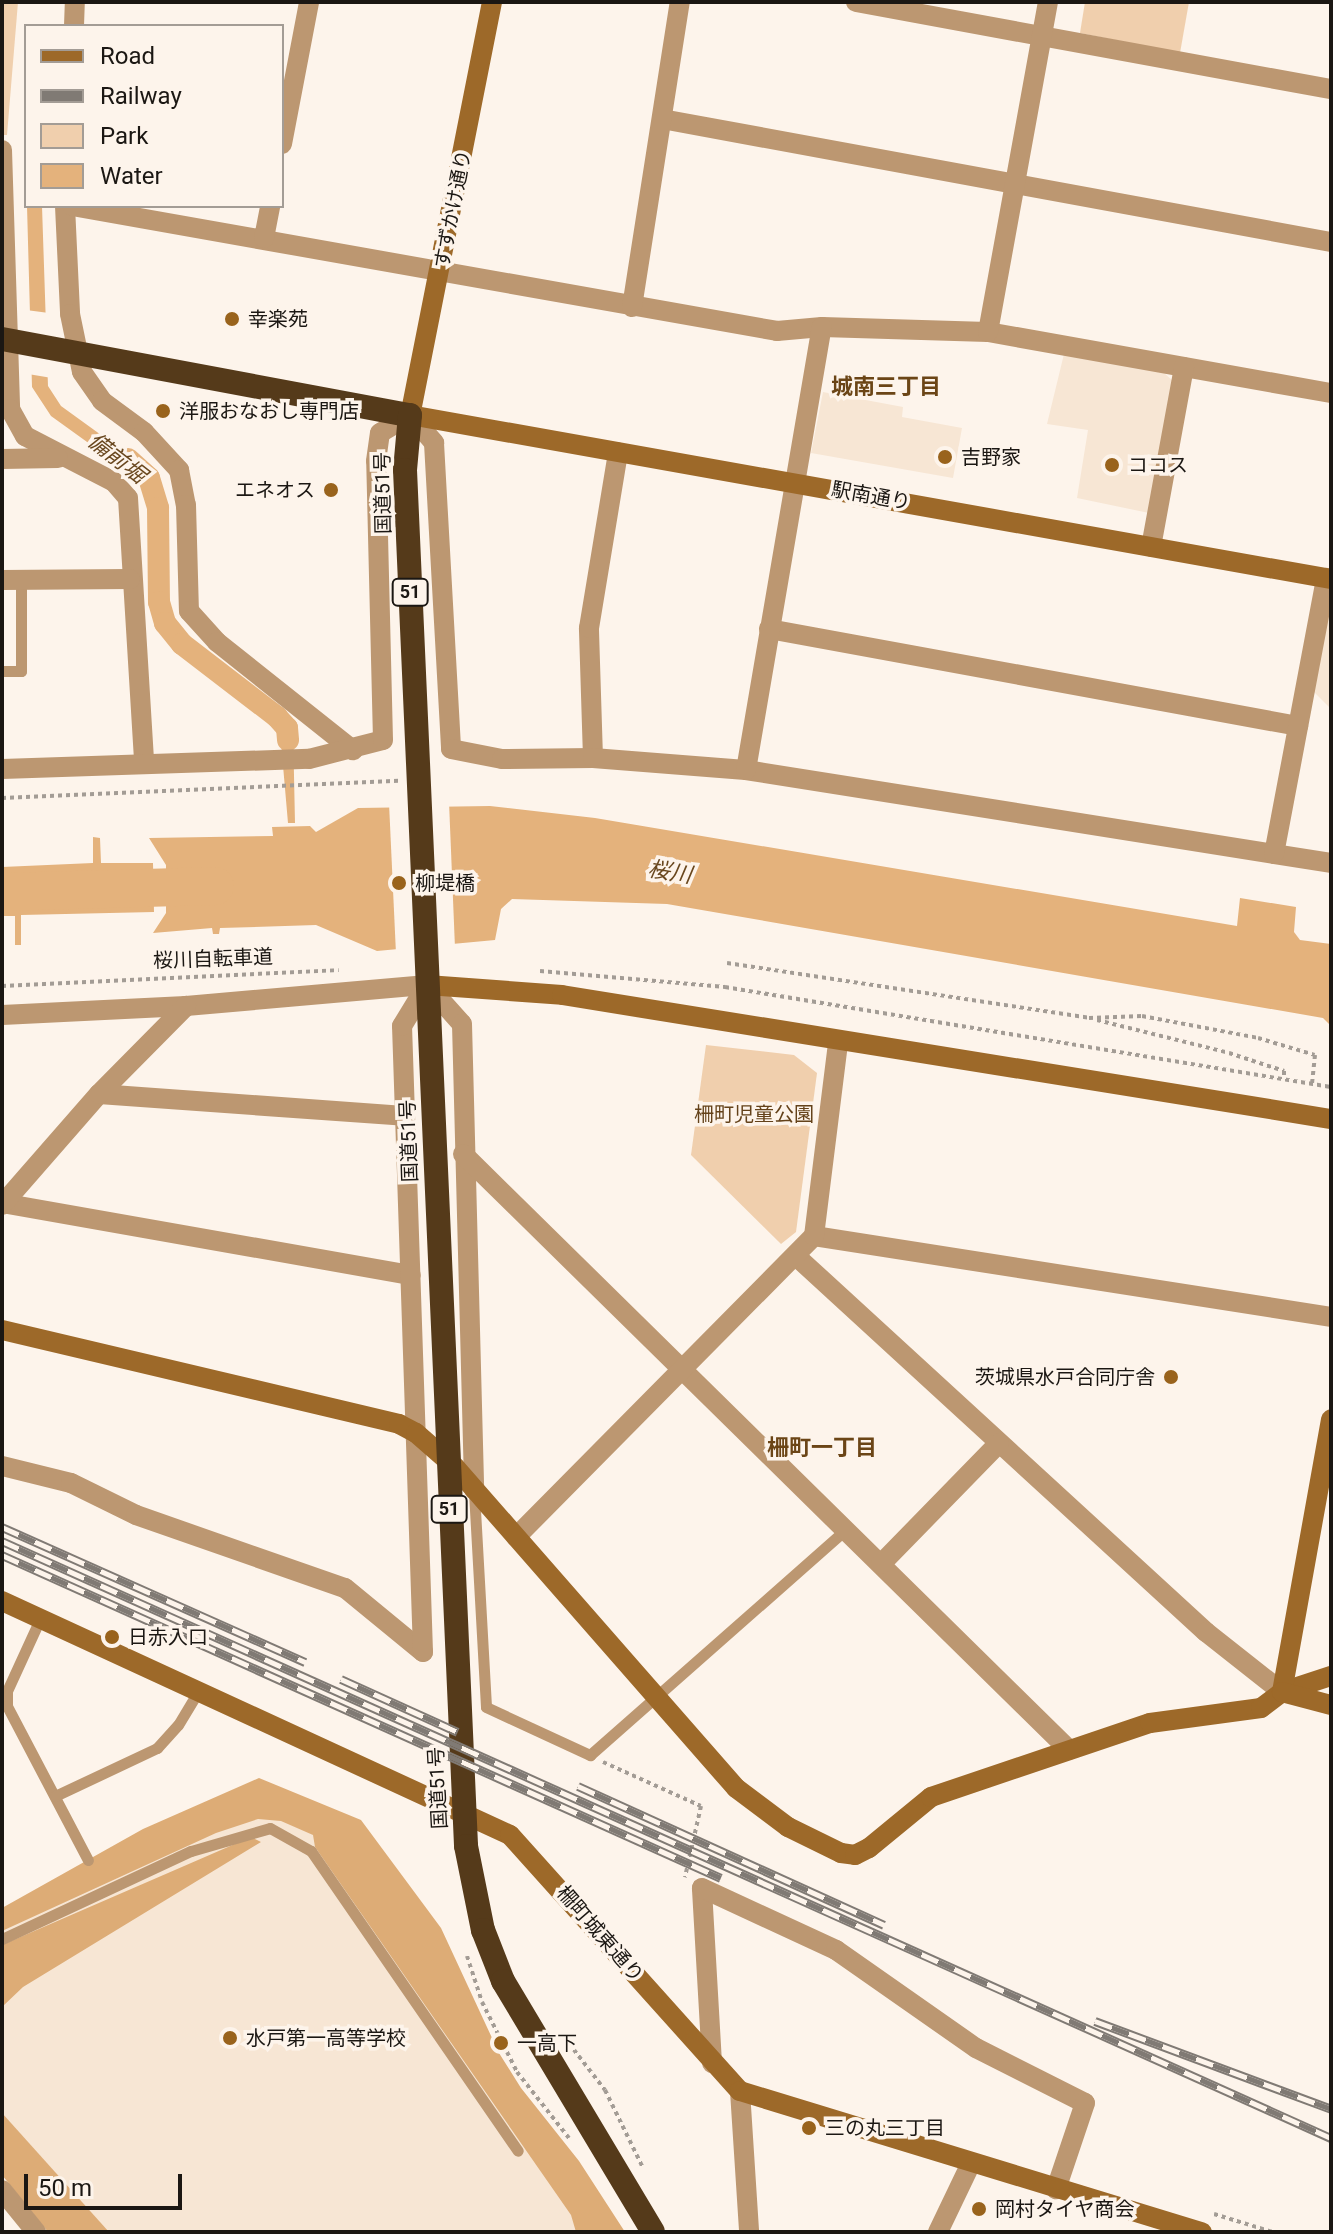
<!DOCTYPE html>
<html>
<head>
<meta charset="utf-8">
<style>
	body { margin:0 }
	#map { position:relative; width:1333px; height:2234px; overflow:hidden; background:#fdf4eb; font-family:Roboto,"Noto Sans JP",sans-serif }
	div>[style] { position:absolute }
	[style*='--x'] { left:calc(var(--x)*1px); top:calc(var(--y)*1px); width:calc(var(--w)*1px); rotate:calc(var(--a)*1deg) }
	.built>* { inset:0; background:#f7e6d4 }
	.green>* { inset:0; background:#f0cfad }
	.forest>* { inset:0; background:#ddac76 }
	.water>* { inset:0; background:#e4b27c }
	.pier>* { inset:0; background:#fdf4eb }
	.canal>* { height:22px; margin:-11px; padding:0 11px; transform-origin:11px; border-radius:11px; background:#e4b27c }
	.river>* { height:38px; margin:-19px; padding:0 19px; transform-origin:19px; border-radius:19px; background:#e4b27c }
	.path>* { height:4px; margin-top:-2px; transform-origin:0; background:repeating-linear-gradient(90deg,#a39c95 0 4px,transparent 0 8px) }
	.lane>* { height:11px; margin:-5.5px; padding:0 5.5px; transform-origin:5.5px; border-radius:5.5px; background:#bc9771 }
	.street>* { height:20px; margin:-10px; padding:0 10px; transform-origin:10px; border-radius:10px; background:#bc9771 }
	.secondary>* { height:20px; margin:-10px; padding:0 10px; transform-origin:10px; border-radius:10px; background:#9d6929 }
	.highway>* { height:24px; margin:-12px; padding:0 12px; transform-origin:12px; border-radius:12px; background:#553a1a }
	.rail>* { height:9px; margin-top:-4.5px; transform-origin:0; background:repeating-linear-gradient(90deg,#fdf4eb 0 18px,#807a74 0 36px); box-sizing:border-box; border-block:2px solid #807a74 }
	.dots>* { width:22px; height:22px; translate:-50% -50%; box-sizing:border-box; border:4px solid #fdf4eb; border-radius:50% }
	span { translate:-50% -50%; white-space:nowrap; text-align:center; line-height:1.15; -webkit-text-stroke:7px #fdf4eb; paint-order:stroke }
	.shield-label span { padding:2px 6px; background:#fdf4eb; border:2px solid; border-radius:6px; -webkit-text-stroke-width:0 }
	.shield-label { font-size:18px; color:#1b1713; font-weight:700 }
	.street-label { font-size:20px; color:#1b1713 }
	.poi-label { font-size:20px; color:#1b1713 }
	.left { translate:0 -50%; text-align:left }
	.right { translate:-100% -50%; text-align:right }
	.park-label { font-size:20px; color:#64421a }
	.neighbourhood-label { font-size:22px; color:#6b4516; font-weight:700 }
	.water-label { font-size:22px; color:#69471e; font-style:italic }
	.frame { position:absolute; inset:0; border:4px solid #1b1713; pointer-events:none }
	.legend { position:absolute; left:24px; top:24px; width:260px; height:184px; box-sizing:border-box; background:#fdf4eb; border:2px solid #a39c95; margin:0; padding:10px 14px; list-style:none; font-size:24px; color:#1b1713 }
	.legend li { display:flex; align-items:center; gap:16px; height:40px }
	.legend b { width:40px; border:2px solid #a39c95 }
	.scale { position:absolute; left:24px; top:2174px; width:158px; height:36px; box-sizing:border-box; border:4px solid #1b1713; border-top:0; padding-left:10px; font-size:24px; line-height:28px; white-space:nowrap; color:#1b1713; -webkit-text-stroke:6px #fdf4eb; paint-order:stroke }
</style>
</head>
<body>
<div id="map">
	<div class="built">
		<div style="clip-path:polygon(1064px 354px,1163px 372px,1173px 381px,1149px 513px,1077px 498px,1088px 430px,1047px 424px)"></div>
		<div style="clip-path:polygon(823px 392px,903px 407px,902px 417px,962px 428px,953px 478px,811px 453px)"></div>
		<div style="clip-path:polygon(1327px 613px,1331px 613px,1331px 709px,1313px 691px)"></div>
		<div style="clip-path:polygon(250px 1815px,276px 1815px,326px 1835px,577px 2217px,580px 2232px,86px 2232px,2px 2148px,2px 1928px)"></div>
	</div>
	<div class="green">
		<div style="clip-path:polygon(2px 2px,18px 2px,7px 135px,2px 135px)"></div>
		<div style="clip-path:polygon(1085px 2px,1189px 2px,1180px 53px,1080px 33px)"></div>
		<div style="clip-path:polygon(706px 1045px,794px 1055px,817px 1073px,796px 1232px,781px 1244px,691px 1155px)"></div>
	</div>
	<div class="forest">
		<div style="clip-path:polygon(259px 1778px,361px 1820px,441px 1928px,499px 2053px,521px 2088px,579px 2161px,625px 2232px,576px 2232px,571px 2215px,315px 1847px,313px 1835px,281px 1821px,258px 1819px,216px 1833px,2px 1931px,2px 1908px,143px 1829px)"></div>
		<div style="clip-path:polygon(251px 1837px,261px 1842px,23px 1987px,2px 2007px,2px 1945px)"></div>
		<div style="clip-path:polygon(2px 2113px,109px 2232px,48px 2232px,2px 2175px)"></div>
	</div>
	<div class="water">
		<div style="clip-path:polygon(27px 206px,42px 206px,48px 386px,61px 406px,155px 474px,144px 483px,51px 416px,32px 387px)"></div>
		<div style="clip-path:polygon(282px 713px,293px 728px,295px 823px,288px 823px,280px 731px,271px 721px)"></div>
		<div style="clip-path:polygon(490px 806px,595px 818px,1237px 926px,1240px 898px,1296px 907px,1294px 932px,1300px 940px,1331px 944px,1331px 1026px,1323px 1018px,667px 904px,512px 899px,501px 909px,495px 940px,377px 951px,316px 925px,220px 928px,219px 934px,213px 934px,212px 928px,153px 933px,166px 913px,166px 865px,149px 838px,273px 836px,272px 827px,310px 826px,316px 832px,358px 808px)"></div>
		<div style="clip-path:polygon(93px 837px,100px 838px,101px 863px,153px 863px,154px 912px,21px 915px,21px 945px,15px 945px,15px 916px,2px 916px,2px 867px,93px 863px)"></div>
	</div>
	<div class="pier">
		<div style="clip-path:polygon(26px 310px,49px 313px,52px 378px,28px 374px)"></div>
		<div style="clip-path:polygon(449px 802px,455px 948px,396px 954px,389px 803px)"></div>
	</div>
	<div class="canal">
		<div style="--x:128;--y:459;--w:28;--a:42"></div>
		<div style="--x:149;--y:478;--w:31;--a:73"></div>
		<div style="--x:158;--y:508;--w:94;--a:89.4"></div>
		<div style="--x:159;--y:602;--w:22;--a:74"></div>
		<div style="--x:165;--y:623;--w:27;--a:51"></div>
		<div style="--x:182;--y:644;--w:120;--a:37.5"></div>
		<div style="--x:277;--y:717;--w:15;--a:48"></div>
		<div style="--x:287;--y:728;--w:12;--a:85"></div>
	</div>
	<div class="river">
		<div style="--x:2;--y:892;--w:213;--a:-1.6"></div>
	</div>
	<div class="path">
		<div style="--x:2;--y:798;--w:397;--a:-2.5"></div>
		<div style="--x:727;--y:963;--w:366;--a:8.6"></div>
		<div style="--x:1089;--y:1018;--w:53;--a:-2.2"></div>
		<div style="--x:1142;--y:1016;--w:118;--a:10.7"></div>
		<div style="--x:1258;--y:1038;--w:59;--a:16.6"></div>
		<div style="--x:1315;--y:1055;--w:29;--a:96"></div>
		<div style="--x:540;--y:971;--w:186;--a:4.9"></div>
		<div style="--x:725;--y:987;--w:614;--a:9.37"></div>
		<div style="--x:2;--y:986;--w:337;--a:-2.7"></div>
		<div style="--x:1097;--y:1020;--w:136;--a:14"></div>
		<div style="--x:1229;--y:1053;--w:58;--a:18.1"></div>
		<div style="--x:1284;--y:1071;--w:8;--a:90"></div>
		<div style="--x:603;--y:1762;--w:107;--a:24.2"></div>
		<div style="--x:701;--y:1806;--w:73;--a:102.7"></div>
		<div style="--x:467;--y:1956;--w:48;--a:71.9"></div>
		<div style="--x:482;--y:2002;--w:78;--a:63.4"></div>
		<div style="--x:517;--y:2072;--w:84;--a:51.8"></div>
		<div style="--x:564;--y:2037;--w:67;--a:52.3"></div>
		<div style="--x:605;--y:2090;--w:85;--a:64"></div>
		<div style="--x:1214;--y:2214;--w:62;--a:17"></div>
	</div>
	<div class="lane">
		<div style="--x:2;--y:671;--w:19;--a:0"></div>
		<div style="--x:21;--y:671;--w:91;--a:-90"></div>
		<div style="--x:474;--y:1492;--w:215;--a:86.8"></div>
		<div style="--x:486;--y:1707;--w:115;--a:24.8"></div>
		<div style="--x:590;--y:1755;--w:341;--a:-41.4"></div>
		<div style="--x:40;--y:1619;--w:79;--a:114.6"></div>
		<div style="--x:7;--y:1691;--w:15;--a:90"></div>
		<div style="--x:7;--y:1706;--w:174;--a:62.3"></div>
		<div style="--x:55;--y:1796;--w:113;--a:-25.2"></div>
		<div style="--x:157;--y:1748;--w:31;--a:-48"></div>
		<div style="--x:178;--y:1725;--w:39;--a:-59"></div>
		<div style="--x:2;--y:1939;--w:208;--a:-25"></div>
		<div style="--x:191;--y:1851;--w:82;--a:-16.2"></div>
		<div style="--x:270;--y:1828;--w:47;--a:29.3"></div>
		<div style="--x:311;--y:1851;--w:364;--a:55.4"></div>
	</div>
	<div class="street">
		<div style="--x:856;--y:2;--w:483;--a:10.4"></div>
		<div style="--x:74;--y:26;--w:24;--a:-88"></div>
		<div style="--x:662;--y:119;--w:680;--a:10.42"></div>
		<div style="--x:282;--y:144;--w:145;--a:-79.2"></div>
		<div style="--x:2;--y:150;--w:259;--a:88.2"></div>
		<div style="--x:10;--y:409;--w:31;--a:61"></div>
		<div style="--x:25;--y:436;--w:100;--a:27.3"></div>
		<div style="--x:114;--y:482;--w:21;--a:49"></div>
		<div style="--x:128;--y:498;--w:265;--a:86.5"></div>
		<div style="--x:65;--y:206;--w:108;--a:87.3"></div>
		<div style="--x:70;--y:314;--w:59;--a:78.3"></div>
		<div style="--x:82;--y:372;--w:35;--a:55"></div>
		<div style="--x:102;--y:401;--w:52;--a:36.4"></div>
		<div style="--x:144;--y:432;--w:52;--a:47.4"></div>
		<div style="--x:179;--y:470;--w:36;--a:79"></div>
		<div style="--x:186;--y:505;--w:106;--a:88.4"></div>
		<div style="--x:189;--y:611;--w:42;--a:47.9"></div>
		<div style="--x:217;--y:642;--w:174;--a:38.5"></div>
		<div style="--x:72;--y:206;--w:716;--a:10.05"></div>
		<div style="--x:777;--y:331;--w:45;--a:-5.1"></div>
		<div style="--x:822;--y:327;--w:166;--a:1.7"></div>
		<div style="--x:988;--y:332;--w:348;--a:10.1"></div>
		<div style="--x:264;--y:238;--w:33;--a:-79"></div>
		<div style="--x:632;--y:307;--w:309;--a:-81.1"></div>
		<div style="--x:988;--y:332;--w:335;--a:-79.7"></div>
		<div style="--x:2;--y:459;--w:56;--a:-1"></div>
		<div style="--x:1151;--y:547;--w:183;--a:-79.6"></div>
		<div style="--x:2;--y:580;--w:128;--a:-0.4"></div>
		<div style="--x:769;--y:629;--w:538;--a:10.39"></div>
		<div style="--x:593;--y:758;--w:130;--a:-91.8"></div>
		<div style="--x:589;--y:628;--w:178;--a:-80.6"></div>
		<div style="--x:2;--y:769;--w:307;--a:-1.9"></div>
		<div style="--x:309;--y:759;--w:76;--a:-14.4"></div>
		<div style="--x:383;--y:740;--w:279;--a:-91.4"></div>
		<div style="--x:376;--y:461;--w:28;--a:-82"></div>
		<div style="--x:380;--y:433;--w:35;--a:-31"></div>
		<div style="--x:410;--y:415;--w:37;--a:49"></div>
		<div style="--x:434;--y:443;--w:306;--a:86.8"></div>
		<div style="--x:451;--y:749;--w:52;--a:11.1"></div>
		<div style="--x:502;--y:759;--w:91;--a:-0.6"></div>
		<div style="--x:593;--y:758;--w:153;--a:4.5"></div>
		<div style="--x:746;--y:770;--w:592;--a:9.03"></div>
		<div style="--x:746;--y:770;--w:449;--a:-80.3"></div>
		<div style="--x:1274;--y:854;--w:281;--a:-79.3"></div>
		<div style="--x:427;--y:985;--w:52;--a:48.1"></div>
		<div style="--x:462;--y:1024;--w:466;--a:88.5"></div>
		<div style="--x:2;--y:1015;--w:184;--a:-2.8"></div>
		<div style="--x:186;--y:1006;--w:242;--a:-5"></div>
		<div style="--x:99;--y:1094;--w:306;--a:4.1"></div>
		<div style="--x:463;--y:1154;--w:850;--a:44.52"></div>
		<div style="--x:2;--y:1203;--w:415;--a:10"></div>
		<div style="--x:2;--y:1205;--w:147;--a:-48.9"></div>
		<div style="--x:99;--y:1094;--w:124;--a:-45.3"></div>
		<div style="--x:814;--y:1236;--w:523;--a:8.9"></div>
		<div style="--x:797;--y:1257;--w:555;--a:42.52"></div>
		<div style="--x:1206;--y:1632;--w:97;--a:38.3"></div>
		<div style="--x:2;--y:1466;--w:71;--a:13.8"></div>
		<div style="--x:71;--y:1483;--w:72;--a:26.2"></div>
		<div style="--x:136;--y:1515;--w:221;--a:19.3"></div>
		<div style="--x:345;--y:1588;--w:101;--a:39.4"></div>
		<div style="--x:423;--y:1652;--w:626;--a:-91.92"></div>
		<div style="--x:402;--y:1026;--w:48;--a:-58.6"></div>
		<div style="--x:516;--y:1537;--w:424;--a:-45.3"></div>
		<div style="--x:814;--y:1236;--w:194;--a:-82.9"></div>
		<div style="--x:881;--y:1564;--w:169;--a:-45.7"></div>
		<div style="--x:712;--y:2063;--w:175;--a:-93.3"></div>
		<div style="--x:702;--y:1888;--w:148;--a:24.8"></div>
		<div style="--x:836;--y:1950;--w:171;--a:35"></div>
		<div style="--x:976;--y:2048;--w:122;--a:26.8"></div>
		<div style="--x:1085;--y:2103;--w:91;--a:108.6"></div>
		<div style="--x:740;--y:2091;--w:141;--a:86.3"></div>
		<div style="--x:2;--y:2190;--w:54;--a:51"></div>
		<div style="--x:938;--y:2232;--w:76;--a:-64.4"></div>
	</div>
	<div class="secondary">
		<div style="--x:492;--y:2;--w:421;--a:101.2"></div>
		<div style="--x:410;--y:415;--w:935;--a:10.1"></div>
		<div style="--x:427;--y:985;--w:135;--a:4.2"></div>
		<div style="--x:562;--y:995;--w:779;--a:9.16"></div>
		<div style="--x:2;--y:1330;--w:408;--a:13.3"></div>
		<div style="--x:399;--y:1424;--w:19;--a:28"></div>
		<div style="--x:416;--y:1433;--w:52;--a:41.1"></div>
		<div style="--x:455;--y:1467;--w:427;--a:48.8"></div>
		<div style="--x:736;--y:1788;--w:65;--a:36.9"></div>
		<div style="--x:788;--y:1827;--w:59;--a:26.1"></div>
		<div style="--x:841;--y:1853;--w:14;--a:8"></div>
		<div style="--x:855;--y:1855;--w:16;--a:-27"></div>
		<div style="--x:869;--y:1848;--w:80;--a:-39.4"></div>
		<div style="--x:931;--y:1797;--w:231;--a:-18.7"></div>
		<div style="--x:1150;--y:1723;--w:112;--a:-7.7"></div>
		<div style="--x:1261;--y:1708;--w:26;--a:-37"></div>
		<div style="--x:1282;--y:1692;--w:52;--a:-18.1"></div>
		<div style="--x:2;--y:1601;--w:559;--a:24.73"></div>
		<div style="--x:510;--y:1835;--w:344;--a:48.1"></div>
		<div style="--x:740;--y:2091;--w:483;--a:17"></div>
		<div style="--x:1282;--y:1692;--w:277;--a:-79.8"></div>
		<div style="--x:1282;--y:1692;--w:51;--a:14.9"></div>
	</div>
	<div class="highway">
		<div style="--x:2;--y:339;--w:415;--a:10.6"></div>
		<div style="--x:410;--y:415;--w:55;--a:95.2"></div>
		<div style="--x:405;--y:470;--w:1377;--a:87.46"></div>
		<div style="--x:466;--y:1846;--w:86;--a:78.6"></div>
		<div style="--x:483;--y:1930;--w:55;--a:68.6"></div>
		<div style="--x:503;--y:1981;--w:292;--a:59.1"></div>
	</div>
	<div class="rail">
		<div style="--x:2;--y:1527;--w:332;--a:24"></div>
		<div style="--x:2;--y:1541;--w:1457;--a:24.19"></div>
		<div style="--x:2;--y:1555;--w:788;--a:24.19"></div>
		<div style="--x:341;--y:1679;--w:128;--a:24.4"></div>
		<div style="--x:578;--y:1786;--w:336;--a:24.4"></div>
		<div style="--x:1095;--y:2021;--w:252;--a:20.4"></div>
	</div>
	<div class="dots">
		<div style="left:232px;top:319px;background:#99631c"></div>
		<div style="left:163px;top:411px;background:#99631c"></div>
		<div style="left:945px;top:457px;background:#99631c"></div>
		<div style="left:1112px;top:465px;background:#99631c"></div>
		<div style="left:331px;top:490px;background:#99631c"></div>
		<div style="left:399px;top:883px;background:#99631c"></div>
		<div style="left:1171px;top:1377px;background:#99631c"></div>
		<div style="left:112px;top:1637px;background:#99631c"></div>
		<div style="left:230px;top:2038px;background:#99631c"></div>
		<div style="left:501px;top:2043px;background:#99631c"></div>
		<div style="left:809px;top:2128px;background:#99631c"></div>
		<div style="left:979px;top:2209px;background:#99631c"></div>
	</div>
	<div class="shield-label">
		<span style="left:410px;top:592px">51</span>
		<span style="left:449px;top:1509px">51</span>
	</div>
	<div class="street-label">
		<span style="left:453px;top:209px;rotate:-79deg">すずかけ通り</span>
		<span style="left:383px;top:493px;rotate:-91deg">国道51号</span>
		<span style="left:871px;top:496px;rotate:10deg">駅南通り</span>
		<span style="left:213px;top:959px;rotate:-2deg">桜川自転車道</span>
		<span style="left:409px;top:1141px;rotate:-92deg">国道51号</span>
		<span style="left:438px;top:1788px;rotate:-93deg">国道51号</span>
		<span style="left:600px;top:1934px;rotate:49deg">柵町城東通り</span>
	</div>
	<div class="poi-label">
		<span class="left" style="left:248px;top:319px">幸楽苑</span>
		<span class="left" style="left:179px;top:411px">洋服おなおし専門店</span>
		<span class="left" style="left:961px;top:457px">吉野家</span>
		<span class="left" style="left:1128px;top:465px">ココス</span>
		<span class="right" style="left:315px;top:490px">エネオス</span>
		<span class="left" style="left:415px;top:883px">柳堤橋</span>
		<span class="right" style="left:1155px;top:1377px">茨城県水戸合同庁舎</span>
		<span class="left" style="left:128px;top:1637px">日赤入口</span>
		<span class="left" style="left:246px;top:2038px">水戸第一高等学校</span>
		<span class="left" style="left:517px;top:2043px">一高下</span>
		<span class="left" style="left:825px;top:2128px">三の丸三丁目</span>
		<span class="left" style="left:995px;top:2209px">岡村タイヤ商会</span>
	</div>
	<div class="park-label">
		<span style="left:754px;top:1114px">柵町児童公園</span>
	</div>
	<div class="neighbourhood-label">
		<span style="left:886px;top:387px">城南三丁目</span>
		<span style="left:822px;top:1448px">柵町一丁目</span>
	</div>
	<div class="water-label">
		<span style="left:117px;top:458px;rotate:38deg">備前堀</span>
		<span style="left:670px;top:872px;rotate:9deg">桜川</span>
	</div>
	<div class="frame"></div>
	<ul class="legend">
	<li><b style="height:10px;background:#9d6929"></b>Road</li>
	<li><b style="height:10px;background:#807a74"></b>Railway</li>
	<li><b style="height:22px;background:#f0cfad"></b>Park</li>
	<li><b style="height:22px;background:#e4b27c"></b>Water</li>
	</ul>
	<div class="scale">50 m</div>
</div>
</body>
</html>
